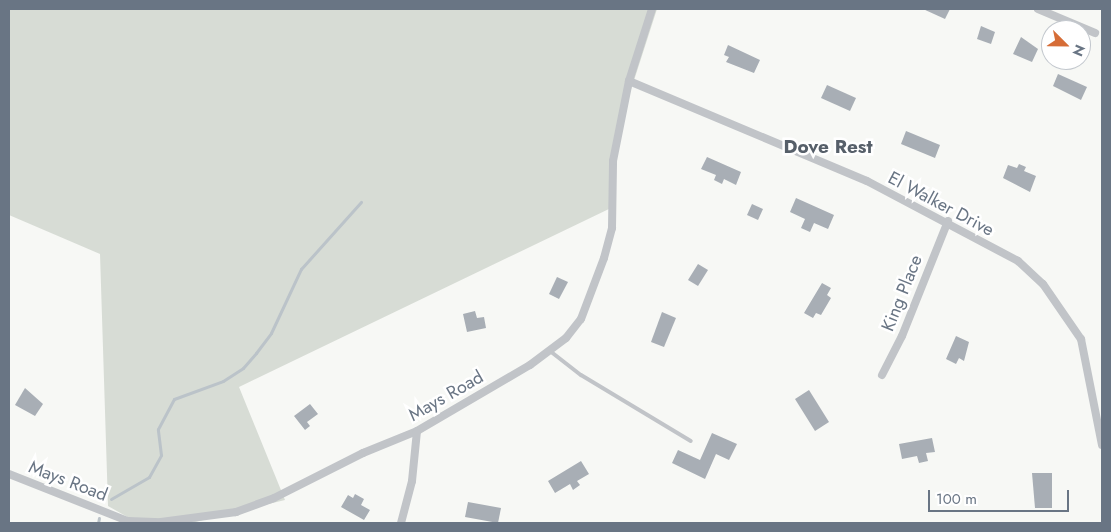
<!DOCTYPE html>
<html>
<head>
<meta charset="utf-8">
<style>
	body { margin:0 }
	#map { position:relative; width:1111px; height:532px; overflow:hidden; background:#f7f8f5; font-family:Jost,sans-serif }
	div>[style] { position:absolute }
	[style*='--x'] { left:calc(var(--x)*1px); top:calc(var(--y)*1px); width:calc(var(--w)*1px); rotate:calc(var(--a)*1deg) }
	.green>* { inset:0; background:#d7dcd5 }
	.stream>* { height:3px; margin:-1.5px; padding:0 1.5px; transform-origin:1.5px; border-radius:1.5px; background:#bbc3c9 }
	.building>* { inset:0; background:#a8aeb5 }
	.lane>* { height:4px; margin:-2px; padding:0 2px; transform-origin:2px; border-radius:2px; background:#c1c4c8 }
	.street>* { height:8px; margin:-4px; padding:0 4px; transform-origin:4px; border-radius:4px; background:#c1c4c8 }
	span { translate:-50% -50%; white-space:nowrap; text-align:center; line-height:1.15; -webkit-text-stroke:5px #fff; paint-order:stroke }
	.street-label { font-size:18px; color:#697584 }
	.neighbourhood-label { font-size:19px; color:#565f69; font-weight:700 }
	.frame { position:absolute; inset:0; border:10px solid #697584; pointer-events:none }
	.north { position:absolute; left:1041px; top:20px; width:50px; height:50px; box-sizing:border-box; background:#fff; border:1px solid #c3c8ce; border-radius:50%; rotate:113deg; font-size:14px; font-weight:700; line-height:20px; text-align:center; color:#697584 }
	.north::after { content:''; display:block; margin:auto; width:18px; height:22px; background:#d66d37; clip-path:polygon(50% 0,100% 100%,50% 72%,0 100%) }
	.scale { position:absolute; left:928px; top:490px; width:141px; height:22px; box-sizing:border-box; border:2px solid #697584; border-top:0; padding-left:6px; font-size:15px; line-height:18px; white-space:nowrap; color:#697584; -webkit-text-stroke:4px #fff; paint-order:stroke }
</style>
</head>
<body>
<div id="map">
	<div class="green">
		<div style="clip-path:polygon(9px 9px,657px 9px,618px 130px,611px 208px,239px 387px,285px 500px,191px 523px,138px 523px,108px 506px,100px 254px,9px 215px)"></div>
	</div>
	<div class="stream">
		<div style="--x:111;--y:499;--w:44;--a:-30.1"></div>
		<div style="--x:149;--y:477;--w:25;--a:-61"></div>
		<div style="--x:161;--y:455;--w:26;--a:-97"></div>
		<div style="--x:158;--y:429;--w:34;--a:-62"></div>
		<div style="--x:174;--y:399;--w:52;--a:-20.2"></div>
		<div style="--x:223;--y:381;--w:24;--a:-33"></div>
		<div style="--x:243;--y:368;--w:20;--a:-49"></div>
		<div style="--x:256;--y:353;--w:25;--a:-53"></div>
		<div style="--x:271;--y:333;--w:71;--a:-64.9"></div>
		<div style="--x:301;--y:269;--w:90;--a:-48.2"></div>
		<div style="--x:98;--y:523;--w:5;--a:-79"></div>
	</div>
	<div class="building">
		<div style="clip-path:polygon(923px 9px,950px 9px,945px 19px)"></div>
		<div style="clip-path:polygon(981px 26px,995px 32px,991px 44px,977px 39px)"></div>
		<div style="clip-path:polygon(1021px 37px,1038px 49px,1032px 62px,1013px 54px)"></div>
		<div style="clip-path:polygon(728px 45px,760px 60px,754px 73px,726px 62px,729px 57px,724px 55px)"></div>
		<div style="clip-path:polygon(1058px 74px,1087px 87px,1081px 100px,1053px 86px)"></div>
		<div style="clip-path:polygon(827px 85px,856px 98px,850px 111px,821px 98px)"></div>
		<div style="clip-path:polygon(906px 131px,940px 145px,935px 158px,901px 144px)"></div>
		<div style="clip-path:polygon(707px 157px,741px 172px,736px 185px,724px 179px,722px 184px,714px 180px,716px 175px,701px 169px)"></div>
		<div style="clip-path:polygon(1019px 164px,1026px 167px,1024px 171px,1036px 176px,1030px 192px,1003px 178px,1008px 165px,1017px 168px)"></div>
		<div style="clip-path:polygon(796px 198px,834px 215px,828px 229px,814px 223px,810px 232px,801px 228px,805px 219px,790px 212px)"></div>
		<div style="clip-path:polygon(752px 204px,763px 209px,758px 220px,747px 215px)"></div>
		<div style="clip-path:polygon(698px 264px,708px 270px,698px 286px,688px 280px)"></div>
		<div style="clip-path:polygon(557px 277px,568px 282px,559px 299px,549px 294px)"></div>
		<div style="clip-path:polygon(822px 283px,831px 288px,827px 295px,831px 298px,821px 315px,816px 313px,813px 318px,804px 313px)"></div>
		<div style="clip-path:polygon(475px 311px,477px 318px,484px 317px,486px 328px,467px 332px,463px 314px)"></div>
		<div style="clip-path:polygon(662px 312px,676px 318px,664px 347px,651px 342px)"></div>
		<div style="clip-path:polygon(956px 336px,969px 342px,964px 361px,959px 358px,956px 364px,946px 359px)"></div>
		<div style="clip-path:polygon(25px 388px,43px 404px,35px 416px,15px 405px)"></div>
		<div style="clip-path:polygon(809px 390px,829px 422px,815px 431px,795px 399px)"></div>
		<div style="clip-path:polygon(310px 404px,318px 414px,307px 422px,310px 426px,305px 430px,294px 416px)"></div>
		<div style="clip-path:polygon(712px 433px,737px 444px,729px 460px,716px 454px,705px 479px,672px 463px,678px 450px,700px 460px)"></div>
		<div style="clip-path:polygon(932px 438px,935px 452px,926px 453px,928px 461px,919px 463px,917px 456px,902px 459px,899px 444px)"></div>
		<div style="clip-path:polygon(581px 461px,589px 474px,577px 481px,580px 485px,573px 490px,570px 484px,555px 493px,548px 481px)"></div>
		<div style="clip-path:polygon(1032px 473px,1052px 473px,1052px 508px,1035px 508px)"></div>
		<div style="clip-path:polygon(355px 494px,364px 499px,361px 505px,370px 510px,364px 520px,341px 507px,348px 495px,353px 498px)"></div>
		<div style="clip-path:polygon(468px 502px,501px 508px,498px 523px,465px 517px)"></div>
	</div>
	<div class="lane">
		<div style="--x:550;--y:351;--w:39;--a:38"></div>
		<div style="--x:581;--y:375;--w:128;--a:31"></div>
	</div>
	<div class="street">
		<div style="--x:1038;--y:9;--w:62;--a:22.8"></div>
		<div style="--x:629;--y:81;--w:258;--a:22.8"></div>
		<div style="--x:867;--y:181;--w:171;--a:27.9"></div>
		<div style="--x:1018;--y:261;--w:34;--a:43"></div>
		<div style="--x:1043;--y:284;--w:67;--a:55.4"></div>
		<div style="--x:1081;--y:339;--w:108;--a:78.8"></div>
		<div style="--x:882;--y:375;--w:44;--a:-62.9"></div>
		<div style="--x:902;--y:336;--w:124;--a:-68.2"></div>
		<div style="--x:9;--y:474;--w:128;--a:21.6"></div>
		<div style="--x:128;--y:521;--w:33;--a:2"></div>
		<div style="--x:161;--y:522;--w:76;--a:-7.6"></div>
		<div style="--x:236;--y:512;--w:40;--a:-20.2"></div>
		<div style="--x:274;--y:498;--w:100;--a:-26.8"></div>
		<div style="--x:363;--y:453;--w:58;--a:-22.2"></div>
		<div style="--x:417;--y:431;--w:131;--a:-30.3"></div>
		<div style="--x:530;--y:365;--w:45;--a:-36.9"></div>
		<div style="--x:566;--y:338;--w:24;--a:-52"></div>
		<div style="--x:581;--y:319;--w:65;--a:-69.3"></div>
		<div style="--x:604;--y:258;--w:31;--a:-75"></div>
		<div style="--x:612;--y:228;--w:67;--a:-89.1"></div>
		<div style="--x:613;--y:161;--w:82;--a:-78.7"></div>
		<div style="--x:629;--y:81;--w:76;--a:-72.3"></div>
		<div style="--x:401;--y:523;--w:43;--a:-75.3"></div>
		<div style="--x:412;--y:481;--w:50;--a:-84.3"></div>
	</div>
	<div class="street-label">
		<span style="left:941px;top:204px;rotate:28deg">El Walker Drive</span>
		<span style="left:902px;top:293px;rotate:-68deg">King Place</span>
		<span style="left:446px;top:396px;rotate:-30deg">Mays Road</span>
		<span style="left:68px;top:481px;rotate:21deg">Mays Road</span>
	</div>
	<div class="neighbourhood-label">
		<span style="left:828px;top:147px">Dove Rest</span>
	</div>
	<div class="frame"></div>
	<div class="north">N</div>
	<div class="scale">100 m</div>
</div>
</body>
</html>
